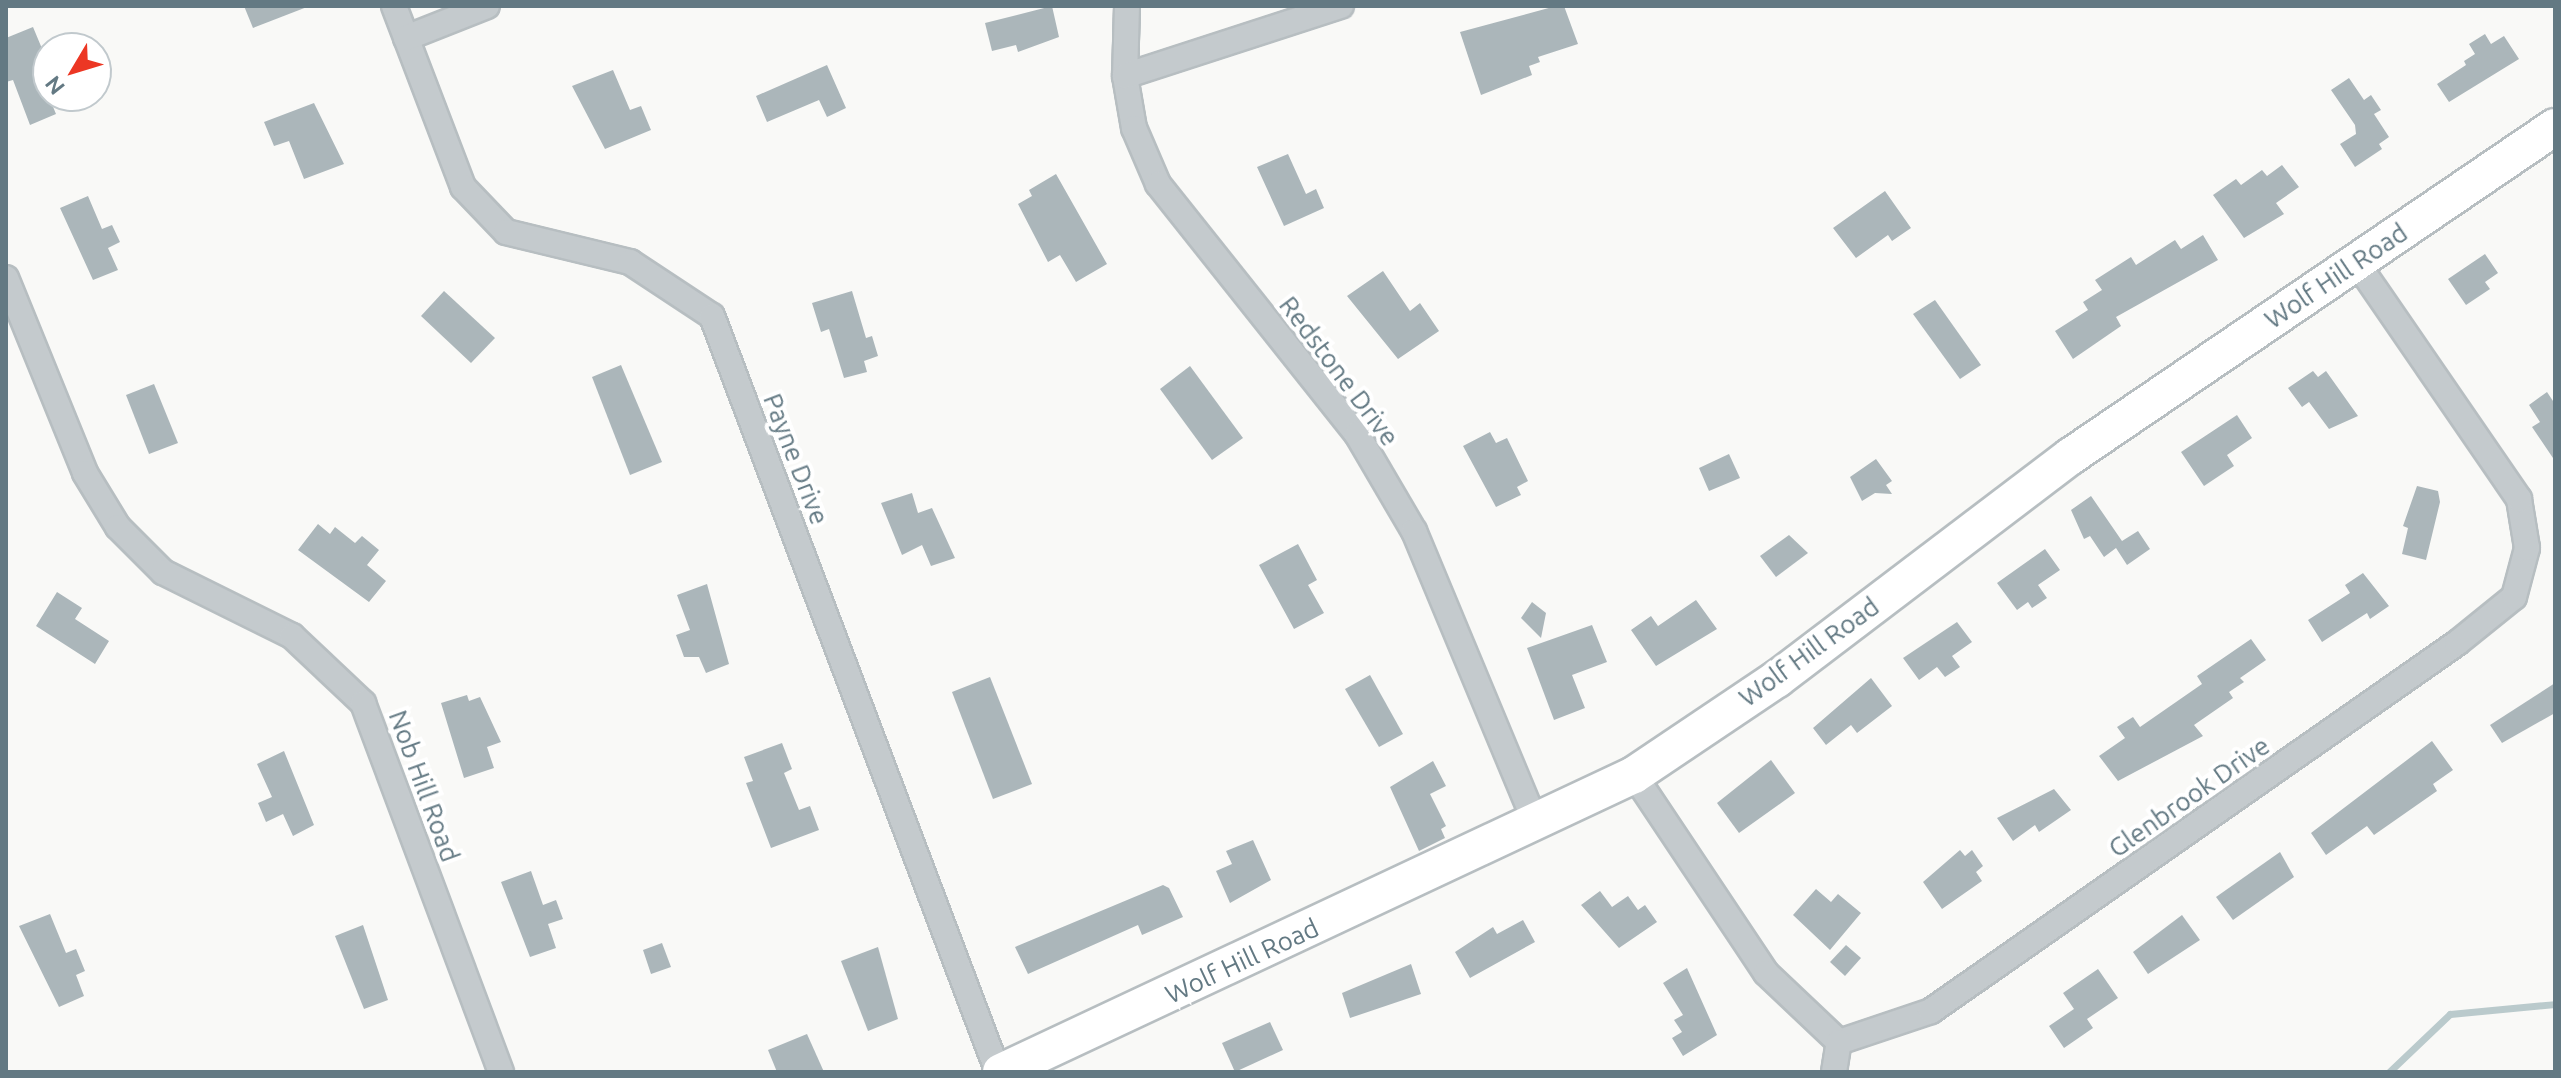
<!DOCTYPE html>
<html>
<head>
<meta charset="utf-8">
<style>
	body { margin:0 }
	#map { position:relative; width:2561px; height:1078px; overflow:hidden; background:#f9f9f7; font-family:Ubuntu,sans-serif }
	div>[style] { position:absolute }
	[style*='--x'] { left:calc(var(--x)*1px); top:calc(var(--y)*1px); width:calc(var(--w)*1px); rotate:calc(var(--a)*1deg) }
	.stream>* { height:7px; margin:-3.5px; padding:0 3.5px; transform-origin:3.5px; border-radius:3.5px; background:#bacacc }
	.building>* { inset:0; background:#abb6ba }
	.roads { filter:drop-shadow(2px 0 #b7bec1) drop-shadow(-2px 0 #b7bec1) drop-shadow(0 2px #b7bec1) drop-shadow(0 -2px #b7bec1) }
	.street>* { height:24px; margin:-12px; padding:0 12px; transform-origin:12px; border-radius:12px; background:#c4cacd }
	.secondary>* { height:36px; margin:-18px; padding:0 18px; transform-origin:18px; border-radius:18px; background:#fff }
	span { translate:-50% -50%; white-space:nowrap; text-align:center; line-height:1.15; -webkit-text-stroke:8px #fff; paint-order:stroke }
	.street-label { font-size:26px; color:#637983 }
	.frame { position:absolute; inset:0; border:8px solid #637983; pointer-events:none }
	.north { position:absolute; left:32px; top:32px; width:80px; height:80px; box-sizing:border-box; background:#fff; border:2px solid #c1c9cd; border-radius:50%; rotate:232deg; font-size:22px; font-weight:700; line-height:32px; text-align:center; color:#637983 }
	.north::after { content:''; display:block; margin:auto; width:28px; height:36px; background:#ec3724; clip-path:polygon(50% 0,100% 100%,50% 72%,0 100%) }
</style>
</head>
<body>
<div id="map">
	<div class="stream">
		<div style="--x:2389;--y:1072;--w:84;--a:-43.6"></div>
		<div style="--x:2450;--y:1014;--w:105;--a:-5.4"></div>
	</div>
	<div class="building">
		<div style="clip-path:polygon(244px 6px,306px 6px,307px 7px,253px 28px)"></div>
		<div style="clip-path:polygon(1052px 6px,1059px 37px,1018px 52px,1016px 45px,992px 51px,985px 23px)"></div>
		<div style="clip-path:polygon(1556px 6px,1564px 6px,1578px 44px,1538px 57px,1540px 62px,1529px 66px,1532px 75px,1481px 95px,1460px 32px)"></div>
		<div style="clip-path:polygon(33px 27px,48px 63px,38px 70px,56px 114px,30px 125px,13px 80px,6px 82px,6px 38px)"></div>
		<div style="clip-path:polygon(2485px 34px,2491px 44px,2504px 36px,2519px 59px,2449px 102px,2437px 84px,2466px 65px,2464px 61px,2475px 54px,2469px 44px)"></div>
		<div style="clip-path:polygon(827px 65px,846px 108px,827px 117px,819px 100px,767px 122px,756px 96px)"></div>
		<div style="clip-path:polygon(613px 70px,630px 110px,641px 106px,651px 130px,605px 149px,572px 86px)"></div>
		<div style="clip-path:polygon(2349px 78px,2364px 100px,2371px 95px,2381px 110px,2374px 114px,2389px 137px,2379px 144px,2382px 149px,2355px 167px,2340px 144px,2356px 134px,2355px 125px,2331px 90px)"></div>
		<div style="clip-path:polygon(314px 103px,344px 164px,304px 179px,289px 141px,274px 146px,264px 122px)"></div>
		<div style="clip-path:polygon(1288px 154px,1306px 194px,1316px 189px,1324px 208px,1284px 226px,1257px 167px)"></div>
		<div style="clip-path:polygon(2282px 165px,2299px 187px,2276px 203px,2284px 214px,2244px 238px,2213px 195px,2236px 179px,2241px 185px,2262px 170px,2267px 176px)"></div>
		<div style="clip-path:polygon(1056px 174px,1107px 264px,1076px 282px,1060px 255px,1048px 262px,1018px 204px,1032px 196px,1029px 190px)"></div>
		<div style="clip-path:polygon(1885px 191px,1911px 228px,1892px 241px,1888px 235px,1856px 258px,1833px 228px)"></div>
		<div style="clip-path:polygon(88px 196px,102px 229px,112px 225px,120px 242px,108px 248px,118px 270px,93px 280px,60px 208px)"></div>
		<div style="clip-path:polygon(2203px 235px,2218px 260px,2116px 317px,2121px 326px,2073px 359px,2055px 331px,2088px 310px,2083px 302px,2102px 290px,2095px 280px,2131px 257px,2136px 265px,2175px 240px,2181px 249px)"></div>
		<div style="clip-path:polygon(2485px 254px,2498px 273px,2485px 282px,2490px 289px,2466px 305px,2448px 279px)"></div>
		<div style="clip-path:polygon(1383px 271px,1410px 311px,1420px 303px,1439px 331px,1398px 359px,1347px 296px)"></div>
		<div style="clip-path:polygon(444px 291px,495px 338px,471px 363px,421px 316px)"></div>
		<div style="clip-path:polygon(852px 291px,866px 338px,872px 336px,878px 356px,864px 361px,867px 372px,844px 378px,829px 329px,821px 332px,812px 303px)"></div>
		<div style="clip-path:polygon(1935px 300px,1981px 365px,1960px 379px,1913px 314px)"></div>
		<div style="clip-path:polygon(621px 365px,662px 462px,630px 475px,592px 377px)"></div>
		<div style="clip-path:polygon(1190px 366px,1243px 438px,1212px 460px,1160px 389px)"></div>
		<div style="clip-path:polygon(2313px 371px,2318px 377px,2326px 371px,2358px 416px,2329px 429px,2309px 402px,2302px 407px,2288px 388px)"></div>
		<div style="clip-path:polygon(154px 384px,178px 443px,149px 454px,126px 395px)"></div>
		<div style="clip-path:polygon(2547px 392px,2555px 404px,2555px 461px,2532px 427px,2540px 422px,2529px 405px)"></div>
		<div style="clip-path:polygon(2237px 415px,2252px 438px,2227px 455px,2234px 466px,2204px 486px,2181px 452px)"></div>
		<div style="clip-path:polygon(1490px 432px,1496px 443px,1507px 438px,1528px 481px,1517px 487px,1521px 495px,1496px 507px,1463px 446px)"></div>
		<div style="clip-path:polygon(1729px 454px,1740px 478px,1709px 491px,1699px 468px)"></div>
		<div style="clip-path:polygon(1876px 459px,1892px 481px,1886px 485px,1892px 494px,1875px 493px,1862px 501px,1850px 477px)"></div>
		<div style="clip-path:polygon(2417px 486px,2438px 491px,2440px 502px,2426px 560px,2402px 554px,2408px 528px,2403px 526px)"></div>
		<div style="clip-path:polygon(912px 493px,918px 513px,932px 508px,955px 558px,931px 566px,922px 545px,902px 555px,881px 503px)"></div>
		<div style="clip-path:polygon(2091px 496px,2122px 541px,2138px 531px,2150px 549px,2127px 565px,2116px 548px,2104px 557px,2090px 536px,2084px 539px,2071px 510px)"></div>
		<div style="clip-path:polygon(318px 524px,330px 534px,335px 527px,355px 543px,362px 536px,379px 550px,367px 565px,386px 581px,369px 602px,298px 550px)"></div>
		<div style="clip-path:polygon(1789px 535px,1808px 553px,1776px 577px,1760px 556px)"></div>
		<div style="clip-path:polygon(1298px 544px,1317px 580px,1308px 585px,1324px 613px,1294px 629px,1259px 565px)"></div>
		<div style="clip-path:polygon(2045px 549px,2060px 570px,2038px 585px,2047px 598px,2032px 608px,2028px 602px,2017px 610px,1997px 583px)"></div>
		<div style="clip-path:polygon(2363px 573px,2389px 606px,2370px 619px,2367px 613px,2322px 642px,2308px 620px,2350px 593px,2345px 585px)"></div>
		<div style="clip-path:polygon(707px 584px,729px 664px,706px 673px,699px 657px,684px 657px,676px 635px,690px 630px,677px 595px)"></div>
		<div style="clip-path:polygon(57px 592px,82px 608px,75px 619px,109px 641px,95px 664px,36px 626px)"></div>
		<div style="clip-path:polygon(1696px 600px,1717px 629px,1656px 666px,1631px 630px,1651px 616px,1658px 626px)"></div>
		<div style="clip-path:polygon(1532px 602px,1546px 613px,1541px 638px,1521px 618px)"></div>
		<div style="clip-path:polygon(1957px 622px,1972px 642px,1952px 656px,1960px 667px,1945px 677px,1937px 667px,1919px 680px,1903px 658px)"></div>
		<div style="clip-path:polygon(1592px 625px,1607px 662px,1572px 675px,1585px 708px,1554px 720px,1527px 648px)"></div>
		<div style="clip-path:polygon(2251px 639px,2266px 660px,2240px 678px,2244px 682px,2229px 692px,2233px 698px,2194px 725px,2203px 736px,2118px 781px,2099px 756px,2125px 738px,2117px 727px,2133px 717px,2140px 727px,2202px 684px,2197px 676px)"></div>
		<div style="clip-path:polygon(1370px 675px,1403px 734px,1379px 747px,1345px 689px)"></div>
		<div style="clip-path:polygon(990px 677px,1032px 784px,993px 799px,952px 692px)"></div>
		<div style="clip-path:polygon(1871px 678px,1892px 706px,1857px 733px,1851px 725px,1826px 745px,1813px 728px)"></div>
		<div style="clip-path:polygon(2555px 683px,2555px 713px,2502px 743px,2490px 725px)"></div>
		<div style="clip-path:polygon(467px 695px,469px 701px,480px 697px,501px 742px,487px 747px,494px 768px,464px 778px,441px 703px)"></div>
		<div style="clip-path:polygon(2432px 741px,2453px 770px,2433px 784px,2437px 791px,2374px 835px,2367px 826px,2326px 855px,2311px 833px)"></div>
		<div style="clip-path:polygon(782px 743px,792px 769px,784px 773px,799px 810px,810px 806px,819px 830px,771px 848px,746px 783px,753px 781px,744px 757px)"></div>
		<div style="clip-path:polygon(284px 751px,314px 825px,293px 836px,283px 814px,266px 822px,258px 803px,272px 797px,257px 764px)"></div>
		<div style="clip-path:polygon(1771px 760px,1795px 793px,1739px 833px,1717px 803px)"></div>
		<div style="clip-path:polygon(1433px 761px,1446px 786px,1430px 794px,1446px 826px,1441px 829px,1445px 838px,1419px 851px,1390px 787px)"></div>
		<div style="clip-path:polygon(2054px 789px,2071px 810px,2039px 832px,2035px 825px,2013px 841px,1997px 818px)"></div>
		<div style="clip-path:polygon(1253px 840px,1271px 880px,1230px 903px,1216px 871px,1232px 864px,1226px 851px)"></div>
		<div style="clip-path:polygon(1960px 850px,1965px 856px,1972px 850px,1983px 866px,1976px 872px,1982px 881px,1942px 909px,1923px 882px)"></div>
		<div style="clip-path:polygon(2280px 852px,2294px 877px,2233px 920px,2216px 897px)"></div>
		<div style="clip-path:polygon(531px 871px,543px 905px,556px 900px,563px 919px,548px 924px,556px 948px,530px 957px,501px 882px)"></div>
		<div style="clip-path:polygon(1163px 885px,1169px 888px,1183px 917px,1142px 935px,1138px 925px,1028px 974px,1015px 947px)"></div>
		<div style="clip-path:polygon(1816px 889px,1831px 902px,1838px 894px,1861px 913px,1830px 950px,1793px 915px)"></div>
		<div style="clip-path:polygon(1600px 891px,1612px 907px,1628px 896px,1638px 910px,1645px 905px,1657px 922px,1619px 948px,1581px 905px)"></div>
		<div style="clip-path:polygon(50px 914px,66px 953px,76px 949px,85px 971px,76px 975px,84px 996px,59px 1007px,19px 926px)"></div>
		<div style="clip-path:polygon(2182px 915px,2200px 940px,2148px 974px,2133px 952px)"></div>
		<div style="clip-path:polygon(1523px 920px,1535px 942px,1470px 978px,1455px 952px,1493px 927px,1497px 934px)"></div>
		<div style="clip-path:polygon(363px 925px,388px 1000px,364px 1009px,335px 936px)"></div>
		<div style="clip-path:polygon(662px 943px,671px 967px,651px 974px,643px 950px)"></div>
		<div style="clip-path:polygon(1846px 945px,1861px 958px,1845px 976px,1830px 962px)"></div>
		<div style="clip-path:polygon(878px 947px,898px 1019px,868px 1031px,841px 961px)"></div>
		<div style="clip-path:polygon(1411px 964px,1421px 994px,1350px 1018px,1342px 993px)"></div>
		<div style="clip-path:polygon(1687px 968px,1717px 1035px,1683px 1056px,1672px 1038px,1682px 1032px,1674px 1020px,1683px 1015px,1663px 983px)"></div>
		<div style="clip-path:polygon(2098px 969px,2118px 998px,2087px 1019px,2093px 1028px,2064px 1048px,2049px 1026px,2074px 1009px,2063px 993px)"></div>
		<div style="clip-path:polygon(1270px 1022px,1283px 1050px,1235px 1072px,1222px 1043px)"></div>
		<div style="clip-path:polygon(807px 1034px,824px 1072px,777px 1072px,768px 1050px)"></div>
	</div>
	<div class="roads">
		<div class="street">
			<div style="--x:394;--y:6;--w:194;--a:69.1"></div>
			<div style="--x:463;--y:187;--w:62;--a:46.3"></div>
			<div style="--x:506;--y:232;--w:128;--a:13.6"></div>
			<div style="--x:630;--y:262;--w:98;--a:33.4"></div>
			<div style="--x:712;--y:316;--w:808;--a:69.28"></div>
			<div style="--x:1127;--y:6;--w:70;--a:91.6"></div>
			<div style="--x:1125;--y:76;--w:53;--a:80.2"></div>
			<div style="--x:1134;--y:128;--w:61;--a:66.8"></div>
			<div style="--x:1158;--y:184;--w:320;--a:51.5"></div>
			<div style="--x:1357;--y:434;--w:113;--a:59.6"></div>
			<div style="--x:1414;--y:531;--w:317;--a:67.4"></div>
			<div style="--x:406;--y:38;--w:87;--a:-21.6"></div>
			<div style="--x:1125;--y:76;--w:227;--a:-18"></div>
			<div style="--x:6;--y:278;--w:210;--a:67.9"></div>
			<div style="--x:85;--y:473;--w:63;--a:58.6"></div>
			<div style="--x:118;--y:527;--w:64;--a:45"></div>
			<div style="--x:163;--y:572;--w:144;--a:26.4"></div>
			<div style="--x:292;--y:636;--w:98;--a:43.3"></div>
			<div style="--x:363;--y:703;--w:394;--a:69.5"></div>
			<div style="--x:1634;--y:775;--w:238;--a:56.3"></div>
			<div style="--x:1766;--y:973;--w:100;--a:43.4"></div>
			<div style="--x:1839;--y:1042;--w:97;--a:-18.6"></div>
			<div style="--x:1931;--y:1011;--w:642;--a:-34.98"></div>
			<div style="--x:2457;--y:643;--w:73;--a:-38.9"></div>
			<div style="--x:2514;--y:597;--w:51;--a:-75.1"></div>
			<div style="--x:2527;--y:548;--w:50;--a:-99.3"></div>
			<div style="--x:2519;--y:499;--w:288;--a:-124.5"></div>
			<div style="--x:1834;--y:1072;--w:30;--a:-81"></div>
		</div>
		<div class="secondary">
			<div style="--x:1001;--y:1072;--w:699;--a:-25.14"></div>
			<div style="--x:1634;--y:775;--w:172;--a:-33.9"></div>
			<div style="--x:1777;--y:679;--w:369;--a:-37.2"></div>
			<div style="--x:2071;--y:456;--w:585;--a:-34.21"></div>
		</div>
	</div>
	<div class="street-label">
		<span style="left:2336px;top:276px;rotate:-34deg">Wolf Hill Road</span>
		<span style="left:1339px;top:371px;rotate:53deg">Redstone Drive</span>
		<span style="left:796px;top:459px;rotate:69deg">Payne Drive</span>
		<span style="left:1809px;top:652px;rotate:-36deg">Wolf Hill Road</span>
		<span style="left:424px;top:786px;rotate:70deg">Nob Hill Road</span>
		<span style="left:2189px;top:797px;rotate:-35deg">Glenbrook Drive</span>
		<span style="left:1242px;top:961px;rotate:-25deg">Wolf Hill Road</span>
	</div>
	<div class="frame"></div>
	<div class="north">N</div>
</div>
</body>
</html>
